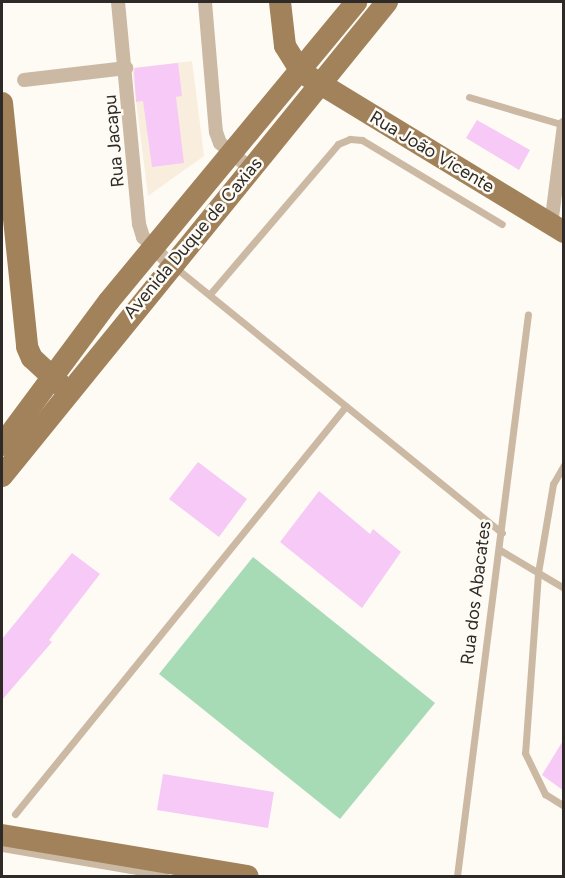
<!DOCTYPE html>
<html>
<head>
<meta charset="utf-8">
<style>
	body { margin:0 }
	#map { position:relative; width:565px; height:878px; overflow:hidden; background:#fefbf5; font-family:Figtree,sans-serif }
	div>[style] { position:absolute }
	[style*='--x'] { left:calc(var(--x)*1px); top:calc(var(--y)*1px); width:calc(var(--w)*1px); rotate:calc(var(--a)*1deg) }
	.built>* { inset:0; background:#f9eedd }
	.green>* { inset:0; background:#a6dbb6 }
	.building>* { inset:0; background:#f6c9f7 }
	.lane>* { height:7px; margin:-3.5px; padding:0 3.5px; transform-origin:3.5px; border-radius:3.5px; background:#cbb9a4 }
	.street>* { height:14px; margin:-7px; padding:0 7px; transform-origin:7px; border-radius:7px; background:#cbb9a4 }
	.primary>* { height:22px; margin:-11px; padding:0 11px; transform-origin:11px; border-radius:11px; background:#a1825b }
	span { translate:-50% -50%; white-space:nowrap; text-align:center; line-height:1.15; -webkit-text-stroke:5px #fefbf5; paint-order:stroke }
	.street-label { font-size:18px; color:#2d2a27 }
	.frame { position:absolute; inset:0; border:3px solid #2d2a27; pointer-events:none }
</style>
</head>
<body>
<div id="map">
	<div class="built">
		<div style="clip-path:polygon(192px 61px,204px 156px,148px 196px,132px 68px)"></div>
	</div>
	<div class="green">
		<div style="clip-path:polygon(253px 557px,435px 703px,340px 819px,159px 674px)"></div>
	</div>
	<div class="building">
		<div style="clip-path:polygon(178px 63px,182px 96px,176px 97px,184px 163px,152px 167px,143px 101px,136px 102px,134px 72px,135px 68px)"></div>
		<div style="clip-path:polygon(477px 120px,530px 150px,519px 170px,466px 138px)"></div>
		<div style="clip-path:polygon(198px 462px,247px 499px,219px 537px,169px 499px)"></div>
		<div style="clip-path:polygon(319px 491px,370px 534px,373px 529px,401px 552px,362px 608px,280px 542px)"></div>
		<div style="clip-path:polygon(72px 553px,100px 574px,49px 640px,52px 642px,2px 700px,2px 639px)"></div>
		<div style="clip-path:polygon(564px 739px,564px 791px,542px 775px)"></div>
		<div style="clip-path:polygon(163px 774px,274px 792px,268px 828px,157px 810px)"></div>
	</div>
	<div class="lane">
		<div style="--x:469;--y:97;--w:99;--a:16.4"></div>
		<div style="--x:176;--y:268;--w:420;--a:39.1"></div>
		<div style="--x:210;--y:294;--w:197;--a:-49.5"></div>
		<div style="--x:338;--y:144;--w:13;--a:-23"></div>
		<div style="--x:350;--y:139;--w:12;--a:5"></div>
		<div style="--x:362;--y:140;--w:163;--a:31"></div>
		<div style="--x:564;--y:465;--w:22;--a:120"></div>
		<div style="--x:553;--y:484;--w:90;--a:99.6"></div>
		<div style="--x:538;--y:573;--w:180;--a:94.1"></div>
		<div style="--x:525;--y:753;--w:46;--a:64"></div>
		<div style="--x:545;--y:794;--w:22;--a:32"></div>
		<div style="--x:500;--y:550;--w:74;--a:30.7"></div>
		<div style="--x:15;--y:814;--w:525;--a:-50.95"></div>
		<div style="--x:2;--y:848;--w:166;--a:9.7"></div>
		<div style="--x:457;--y:876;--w:566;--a:-82.8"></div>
	</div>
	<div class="street">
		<div style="--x:118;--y:2;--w:223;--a:84.6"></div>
		<div style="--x:139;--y:224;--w:14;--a:73"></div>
		<div style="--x:143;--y:237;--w:40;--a:45"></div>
		<div style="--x:205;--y:2;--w:130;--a:85.2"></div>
		<div style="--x:216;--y:132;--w:12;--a:70"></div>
		<div style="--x:220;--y:143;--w:40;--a:40"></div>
		<div style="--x:24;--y:80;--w:103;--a:-6.7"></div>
		<div style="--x:551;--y:225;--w:101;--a:-82.6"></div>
	</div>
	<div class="primary">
		<div style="--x:280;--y:2;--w:44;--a:83.5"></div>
		<div style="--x:285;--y:46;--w:31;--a:58"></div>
		<div style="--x:301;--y:72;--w:308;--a:31.3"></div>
		<div style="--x:2;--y:103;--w:245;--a:84.1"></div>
		<div style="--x:27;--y:347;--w:12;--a:66"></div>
		<div style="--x:32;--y:358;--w:41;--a:43"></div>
		<div style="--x:2;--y:445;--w:179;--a:-53.4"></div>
		<div style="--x:109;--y:301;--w:388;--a:-50.4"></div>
		<div style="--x:2;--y:476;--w:611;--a:-50.92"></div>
		<div style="--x:2;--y:835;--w:249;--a:9.5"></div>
	</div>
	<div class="street-label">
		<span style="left:114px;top:141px;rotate:-95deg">Rua Jacapu</span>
		<span style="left:432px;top:152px;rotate:31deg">Rua João Vicente</span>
		<span style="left:193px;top:238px;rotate:-50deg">Avenida Duque de Caxias</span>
		<span style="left:476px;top:593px;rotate:-83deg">Rua dos Abacates</span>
	</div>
	<div class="frame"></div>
</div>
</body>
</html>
